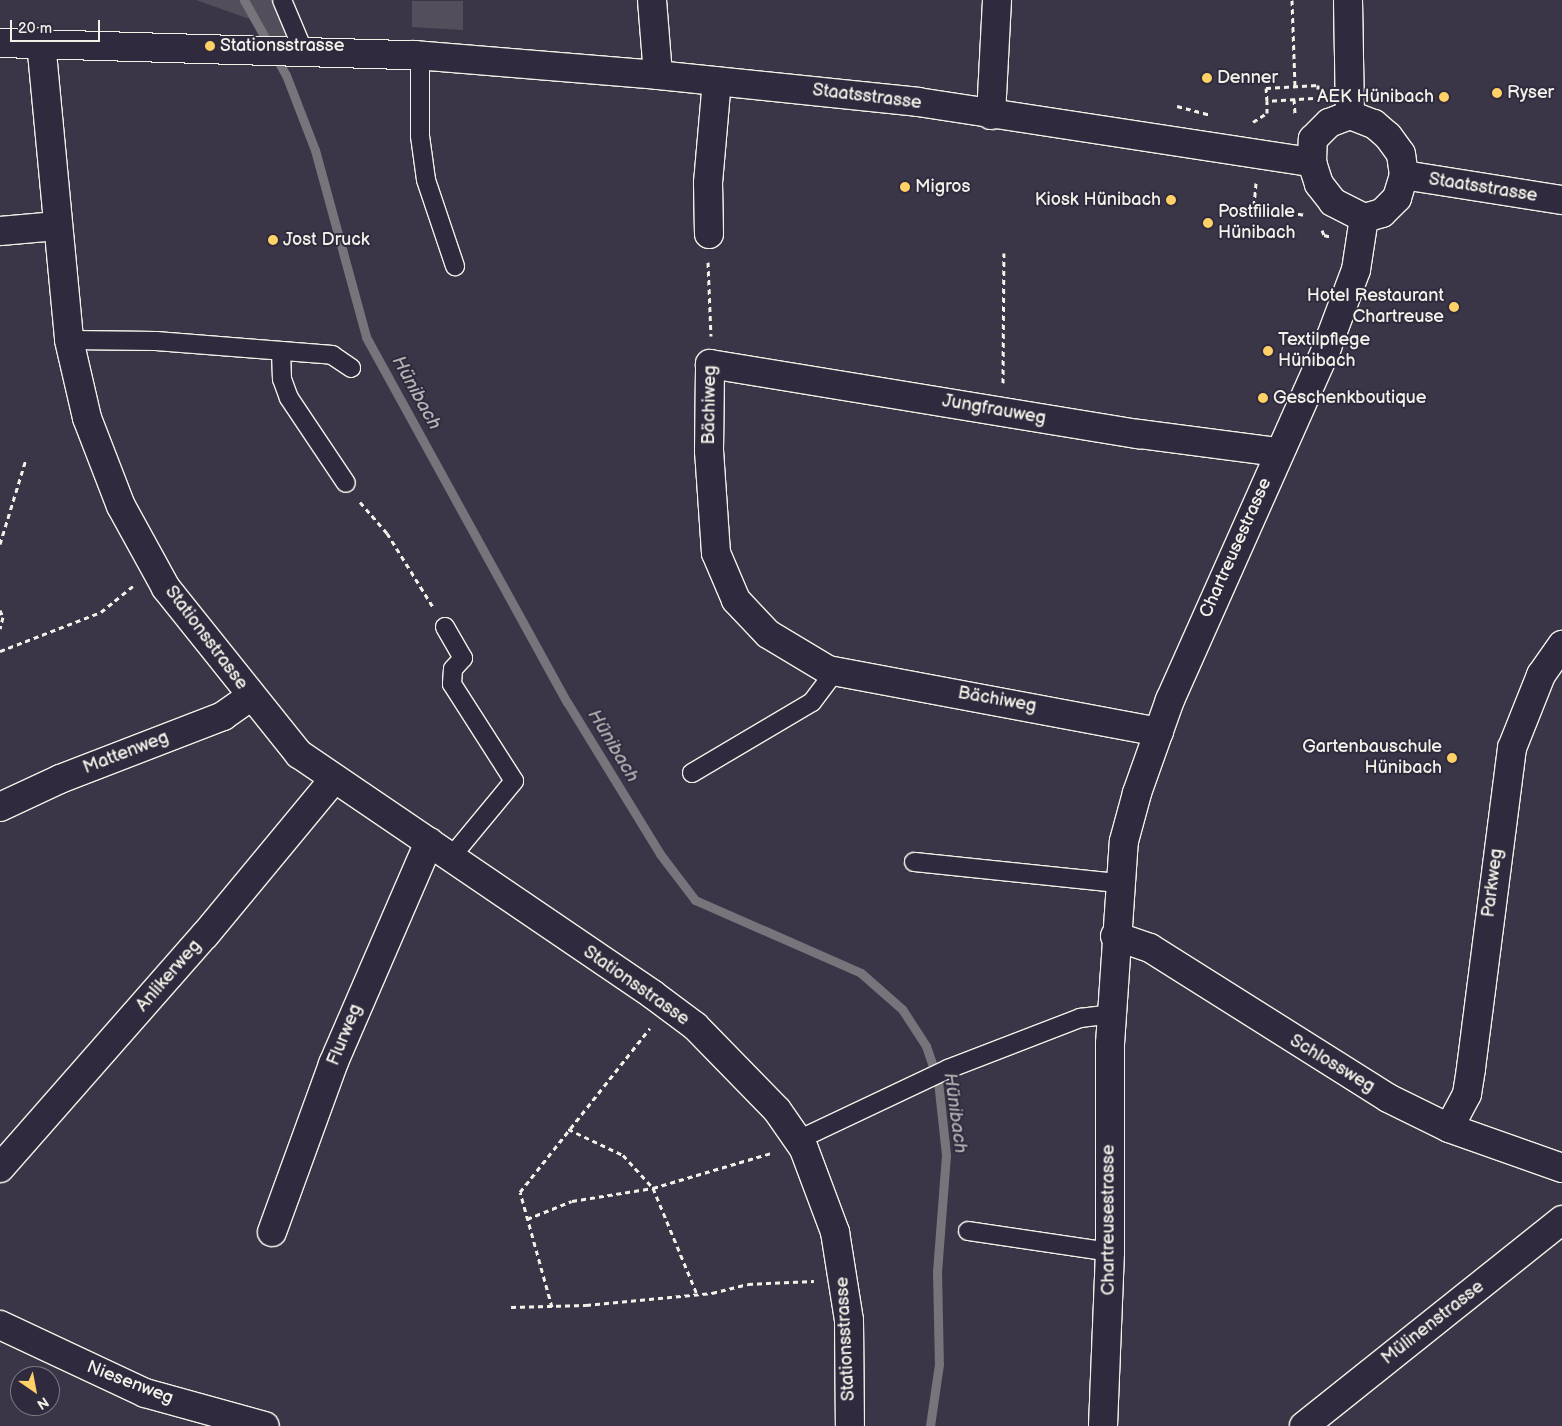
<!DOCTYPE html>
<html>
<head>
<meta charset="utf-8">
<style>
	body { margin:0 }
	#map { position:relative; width:1562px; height:1426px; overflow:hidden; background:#3b3647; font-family:"Balsamiq Sans",sans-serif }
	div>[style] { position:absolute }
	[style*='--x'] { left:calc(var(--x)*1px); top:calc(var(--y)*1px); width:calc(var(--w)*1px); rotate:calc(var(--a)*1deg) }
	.green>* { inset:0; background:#534e5c }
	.stream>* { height:9px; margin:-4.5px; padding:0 4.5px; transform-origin:4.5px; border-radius:4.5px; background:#78747b }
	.path>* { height:3px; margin-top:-1.5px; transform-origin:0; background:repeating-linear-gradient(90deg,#f4f1e8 0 5px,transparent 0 9px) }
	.roads { filter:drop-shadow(1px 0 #f4f1e8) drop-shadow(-1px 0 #f4f1e8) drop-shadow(0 1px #f4f1e8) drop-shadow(0 -1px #f4f1e8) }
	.lane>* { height:18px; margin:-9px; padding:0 9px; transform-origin:9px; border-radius:9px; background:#2f2a3d }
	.street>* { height:28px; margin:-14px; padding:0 14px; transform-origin:14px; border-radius:14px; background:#2f2a3d }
	.secondary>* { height:28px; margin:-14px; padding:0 14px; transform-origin:14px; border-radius:14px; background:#2f2a3d }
	.dots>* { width:14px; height:14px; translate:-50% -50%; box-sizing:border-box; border:2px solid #2f2a3d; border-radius:50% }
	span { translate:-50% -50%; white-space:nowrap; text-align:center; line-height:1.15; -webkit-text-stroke:4px #2f2a3d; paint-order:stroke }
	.poi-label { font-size:18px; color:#f4f1e8 }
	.left { translate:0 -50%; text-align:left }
	.right { translate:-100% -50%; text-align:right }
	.street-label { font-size:18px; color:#f4f1e8 }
	.water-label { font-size:19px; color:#b6b2b2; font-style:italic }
	.north { position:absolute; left:10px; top:1366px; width:50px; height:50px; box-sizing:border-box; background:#2f2a3d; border:1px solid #7e7a81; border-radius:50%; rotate:147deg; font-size:14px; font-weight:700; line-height:20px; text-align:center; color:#f4f1e8 }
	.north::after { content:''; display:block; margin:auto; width:18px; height:22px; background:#ffd166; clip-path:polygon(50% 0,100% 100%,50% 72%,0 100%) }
	.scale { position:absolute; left:10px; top:20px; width:90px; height:22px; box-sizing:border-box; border:2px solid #f4f1e8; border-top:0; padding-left:6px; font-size:15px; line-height:18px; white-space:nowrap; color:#f4f1e8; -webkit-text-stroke:4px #2f2a3d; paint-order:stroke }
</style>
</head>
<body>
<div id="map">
	<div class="green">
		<div style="clip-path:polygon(196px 0,282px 0,298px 33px,272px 49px,258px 22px)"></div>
		<div style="clip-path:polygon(412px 1px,463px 1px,463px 30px,412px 27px)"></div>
	</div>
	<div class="stream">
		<div style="--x:244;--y:0;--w:86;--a:60.8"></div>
		<div style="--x:286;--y:75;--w:80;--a:68.9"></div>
		<div style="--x:315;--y:150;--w:194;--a:74.7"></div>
		<div style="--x:366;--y:337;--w:417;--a:61.2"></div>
		<div style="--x:567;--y:702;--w:178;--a:58.5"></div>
		<div style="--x:660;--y:854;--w:58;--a:52.7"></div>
		<div style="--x:695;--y:900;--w:181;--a:23.7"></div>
		<div style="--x:861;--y:973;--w:55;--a:41.3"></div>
		<div style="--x:902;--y:1009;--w:44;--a:57"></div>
		<div style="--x:926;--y:1046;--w:37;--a:71"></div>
		<div style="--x:938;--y:1081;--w:74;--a:83.8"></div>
		<div style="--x:946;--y:1155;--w:116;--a:94.4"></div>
		<div style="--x:937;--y:1271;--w:93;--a:88.8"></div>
		<div style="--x:939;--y:1364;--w:63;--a:98.3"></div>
	</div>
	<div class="path">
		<div style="--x:1292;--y:0;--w:87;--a:88"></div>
		<div style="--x:1313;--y:98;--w:46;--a:176.3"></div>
		<div style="--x:1267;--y:101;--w:13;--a:-94"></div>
		<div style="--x:1266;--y:88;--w:52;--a:-3.3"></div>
		<div style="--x:1318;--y:85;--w:4;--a:90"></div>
		<div style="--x:1294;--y:99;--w:16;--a:86"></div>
		<div style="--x:1177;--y:106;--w:35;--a:15"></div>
		<div style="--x:1253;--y:122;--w:17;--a:-33"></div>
		<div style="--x:1267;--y:113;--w:12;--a:-90"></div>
		<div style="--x:1256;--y:183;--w:23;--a:95"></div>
		<div style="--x:1254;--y:206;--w:52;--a:10"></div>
		<div style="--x:1322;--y:230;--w:5;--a:68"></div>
		<div style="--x:1324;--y:235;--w:8;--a:14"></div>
		<div style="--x:708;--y:262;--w:74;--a:87.7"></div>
		<div style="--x:1003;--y:383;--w:130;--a:-89.6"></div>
		<div style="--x:360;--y:502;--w:41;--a:48.9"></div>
		<div style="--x:387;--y:533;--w:87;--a:58.1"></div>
		<div style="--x:0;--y:544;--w:89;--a:-73"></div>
		<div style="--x:0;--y:610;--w:8;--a:67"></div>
		<div style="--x:3;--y:617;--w:12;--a:104"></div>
		<div style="--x:0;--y:651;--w:108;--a:-21.1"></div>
		<div style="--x:101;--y:612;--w:41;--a:-39.1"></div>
		<div style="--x:568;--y:1129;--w:61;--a:25.3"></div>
		<div style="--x:623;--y:1155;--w:45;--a:47.7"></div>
		<div style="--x:653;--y:1188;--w:115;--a:67.5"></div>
		<div style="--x:527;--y:1219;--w:48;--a:-21.8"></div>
		<div style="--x:572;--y:1201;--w:82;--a:-9.1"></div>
		<div style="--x:653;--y:1188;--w:123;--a:-16.5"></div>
		<div style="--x:511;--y:1307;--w:75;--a:-1.5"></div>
		<div style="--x:586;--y:1305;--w:127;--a:-5.4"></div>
		<div style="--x:712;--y:1293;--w:37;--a:-14"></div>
		<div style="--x:748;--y:1284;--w:66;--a:-2.6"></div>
		<div style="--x:552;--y:1307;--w:119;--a:-105.5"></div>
		<div style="--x:520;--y:1192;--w:209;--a:-51.6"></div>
	</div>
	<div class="roads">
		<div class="lane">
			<div style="--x:282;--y:0;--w:54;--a:67.2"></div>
			<div style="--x:420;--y:56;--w:80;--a:90"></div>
			<div style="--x:420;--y:136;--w:44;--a:82.2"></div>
			<div style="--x:426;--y:180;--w:91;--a:71.4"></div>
			<div style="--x:69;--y:340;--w:87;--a:0.7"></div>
			<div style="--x:156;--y:341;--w:177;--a:4.5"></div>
			<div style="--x:332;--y:355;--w:23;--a:34"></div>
			<div style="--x:281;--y:351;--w:28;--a:88"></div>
			<div style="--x:282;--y:379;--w:20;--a:70"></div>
			<div style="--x:289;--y:398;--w:102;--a:56.2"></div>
			<div style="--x:445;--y:627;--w:36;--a:60"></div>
			<div style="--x:463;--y:658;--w:15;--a:132"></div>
			<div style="--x:453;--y:669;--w:15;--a:94"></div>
			<div style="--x:452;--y:684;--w:115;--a:57.4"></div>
			<div style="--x:514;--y:781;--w:97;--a:129.6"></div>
			<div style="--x:692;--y:773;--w:139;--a:-30.6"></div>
			<div style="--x:812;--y:702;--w:39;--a:-53"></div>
			<div style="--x:914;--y:862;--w:205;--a:5.9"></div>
			<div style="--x:798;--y:1140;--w:166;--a:-25.3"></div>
			<div style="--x:948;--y:1069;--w:142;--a:-21.1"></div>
			<div style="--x:1080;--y:1018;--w:31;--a:-7"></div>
			<div style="--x:968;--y:1231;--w:144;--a:8.4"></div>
		</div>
		<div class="street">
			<div style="--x:652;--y:0;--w:75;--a:85.4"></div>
			<div style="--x:1348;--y:0;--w:115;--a:89"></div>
			<div style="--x:41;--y:42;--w:299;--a:84.6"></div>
			<div style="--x:69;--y:340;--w:80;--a:77"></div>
			<div style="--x:87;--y:418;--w:94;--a:68.9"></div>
			<div style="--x:121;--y:506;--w:94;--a:61.2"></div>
			<div style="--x:166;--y:588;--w:213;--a:51.3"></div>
			<div style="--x:299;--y:754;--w:427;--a:34.2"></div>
			<div style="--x:652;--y:994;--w:54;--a:36.7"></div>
			<div style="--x:695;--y:1026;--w:117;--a:45.7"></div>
			<div style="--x:777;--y:1110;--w:47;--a:55.3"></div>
			<div style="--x:804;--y:1149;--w:89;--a:69.5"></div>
			<div style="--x:835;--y:1232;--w:89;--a:81"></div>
			<div style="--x:849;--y:1320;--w:106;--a:89.5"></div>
			<div style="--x:991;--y:115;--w:115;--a:-87"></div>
			<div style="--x:0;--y:231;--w:57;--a:-5"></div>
			<div style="--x:709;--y:234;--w:51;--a:-91.1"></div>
			<div style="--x:708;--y:183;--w:102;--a:-85"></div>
			<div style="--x:1159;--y:732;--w:337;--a:-169.4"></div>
			<div style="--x:828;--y:670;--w:70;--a:-149"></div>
			<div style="--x:768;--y:634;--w:47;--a:-133.3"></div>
			<div style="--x:736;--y:600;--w:51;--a:-113.1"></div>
			<div style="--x:716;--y:553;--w:102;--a:-93.9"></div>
			<div style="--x:709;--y:451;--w:87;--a:-89.3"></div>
			<div style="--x:710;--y:364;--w:435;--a:9.3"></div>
			<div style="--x:1139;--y:434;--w:140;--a:7.4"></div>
			<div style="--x:0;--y:807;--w:66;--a:-25"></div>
			<div style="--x:60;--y:779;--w:175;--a:-21.1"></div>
			<div style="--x:223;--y:716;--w:33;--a:-35"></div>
			<div style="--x:1115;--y:936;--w:37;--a:19"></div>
			<div style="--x:1150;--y:948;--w:281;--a:32.2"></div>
			<div style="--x:1388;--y:1098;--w:68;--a:26.2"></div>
			<div style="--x:1449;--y:1128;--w:120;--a:19.5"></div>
			<div style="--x:1449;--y:1128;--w:38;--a:-62"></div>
			<div style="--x:1467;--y:1094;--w:26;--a:-81"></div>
			<div style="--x:1471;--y:1068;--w:323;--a:-82.7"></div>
			<div style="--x:1512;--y:748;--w:79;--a:-68.3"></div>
			<div style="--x:1541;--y:675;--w:37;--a:-55"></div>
			<div style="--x:0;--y:1168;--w:310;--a:-48.7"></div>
			<div style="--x:205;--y:935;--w:201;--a:-50.4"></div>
			<div style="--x:272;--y:1232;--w:179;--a:-70"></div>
			<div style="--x:333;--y:1064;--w:242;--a:-66.6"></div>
			<div style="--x:0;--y:1325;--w:160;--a:25.1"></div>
			<div style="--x:145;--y:1393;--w:124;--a:15.4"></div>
			<div style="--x:1103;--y:1426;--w:174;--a:-87.7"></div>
			<div style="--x:1110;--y:1252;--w:208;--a:-90"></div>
			<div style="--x:1110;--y:1044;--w:203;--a:-86.1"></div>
			<div style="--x:1124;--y:841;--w:50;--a:-74.8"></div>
			<div style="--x:1137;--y:793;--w:99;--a:-70.5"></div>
			<div style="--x:1170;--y:700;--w:386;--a:-66"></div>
			<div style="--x:1327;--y:347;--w:82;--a:-69.4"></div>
			<div style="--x:1356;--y:270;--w:53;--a:-81.3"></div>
			<div style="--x:1304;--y:1426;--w:330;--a:-38.6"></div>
		</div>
		<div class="secondary">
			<div style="--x:0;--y:43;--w:415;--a:1.7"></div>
			<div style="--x:415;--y:55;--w:244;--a:4.7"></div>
			<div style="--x:658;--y:75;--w:261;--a:5.9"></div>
			<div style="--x:918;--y:102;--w:399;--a:8.7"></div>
			<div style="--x:1350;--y:115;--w:26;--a:21"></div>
			<div style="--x:1374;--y:124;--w:18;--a:41"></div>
			<div style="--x:1388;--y:136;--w:22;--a:54"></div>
			<div style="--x:1401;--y:154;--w:21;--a:82"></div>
			<div style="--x:1404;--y:175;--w:24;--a:107"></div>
			<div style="--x:1397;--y:198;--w:21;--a:135"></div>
			<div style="--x:1382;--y:213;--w:19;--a:164"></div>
			<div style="--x:1364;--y:218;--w:35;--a:-153"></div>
			<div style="--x:1333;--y:202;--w:23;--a:-128"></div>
			<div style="--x:1319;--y:184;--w:23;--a:-108"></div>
			<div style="--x:1312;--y:162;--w:23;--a:-88"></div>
			<div style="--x:1313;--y:139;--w:23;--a:-45"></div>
			<div style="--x:1329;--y:123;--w:22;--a:-21"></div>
			<div style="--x:1404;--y:175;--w:160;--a:9"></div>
		</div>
	</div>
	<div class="dots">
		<div style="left:210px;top:46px;background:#ffd166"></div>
		<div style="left:1207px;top:78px;background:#ffd166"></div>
		<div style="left:1497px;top:93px;background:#ffd166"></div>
		<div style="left:1444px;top:97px;background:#ffd166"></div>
		<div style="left:905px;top:187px;background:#ffd166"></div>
		<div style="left:1171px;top:200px;background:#ffd166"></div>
		<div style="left:1208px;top:223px;background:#ffd166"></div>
		<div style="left:273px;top:240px;background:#ffd166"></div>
		<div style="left:1454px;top:307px;background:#ffd166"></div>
		<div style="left:1268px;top:351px;background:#ffd166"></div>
		<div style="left:1263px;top:398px;background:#ffd166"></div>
		<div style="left:1452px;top:758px;background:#ffd166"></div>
	</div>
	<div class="poi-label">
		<span class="left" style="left:220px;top:46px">Stationsstrasse</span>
		<span class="left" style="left:1217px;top:78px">Denner</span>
		<span class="left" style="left:1507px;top:93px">Ryser</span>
		<span class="right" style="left:1434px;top:97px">AEK Hünibach</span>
		<span class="left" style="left:915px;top:187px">Migros</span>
		<span class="right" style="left:1161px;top:200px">Kiosk Hünibach</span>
		<span class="left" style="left:1218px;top:223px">Postfiliale<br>Hünibach</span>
		<span class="left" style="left:283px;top:240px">Jost Druck</span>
		<span class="right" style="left:1444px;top:307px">Hotel Restaurant<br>Chartreuse</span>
		<span class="left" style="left:1278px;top:351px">Textilpflege<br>Hünibach</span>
		<span class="left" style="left:1273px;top:398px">Geschenkboutique</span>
		<span class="right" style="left:1442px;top:758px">Gartenbauschule<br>Hünibach</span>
	</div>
	<div class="street-label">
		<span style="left:867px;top:97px;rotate:7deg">Staatsstrasse</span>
		<span style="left:1483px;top:188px;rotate:9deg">Staatsstrasse</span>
		<span style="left:710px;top:405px;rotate:-89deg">Bächiweg</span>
		<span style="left:994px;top:410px;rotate:10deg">Jungfrauweg</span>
		<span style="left:1236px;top:548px;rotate:-66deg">Chartreusestrasse</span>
		<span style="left:206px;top:638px;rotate:53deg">Stationsstrasse</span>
		<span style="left:997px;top:700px;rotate:10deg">Bächiweg</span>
		<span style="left:126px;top:753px;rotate:-21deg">Mattenweg</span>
		<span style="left:1493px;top:883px;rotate:-83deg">Parkweg</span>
		<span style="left:169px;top:976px;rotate:-49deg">Anlikerweg</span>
		<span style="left:636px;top:986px;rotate:35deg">Stationsstrasse</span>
		<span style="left:345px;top:1035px;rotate:-68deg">Flurweg</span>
		<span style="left:1332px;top:1064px;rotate:31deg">Schlossweg</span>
		<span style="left:1109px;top:1220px;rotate:-90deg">Chartreusestrasse</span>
		<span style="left:1433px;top:1323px;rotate:-38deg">Mülinenstrasse</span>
		<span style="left:846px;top:1339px;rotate:-93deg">Stationsstrasse</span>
		<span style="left:130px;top:1383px;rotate:21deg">Niesenweg</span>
	</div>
	<div class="water-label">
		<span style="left:416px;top:393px;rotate:61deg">Hünibach</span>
		<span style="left:613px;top:746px;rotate:59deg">Hünibach</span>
		<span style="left:955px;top:1113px;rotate:82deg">Hünibach</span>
	</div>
	<div class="north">N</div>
	<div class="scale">20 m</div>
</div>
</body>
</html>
